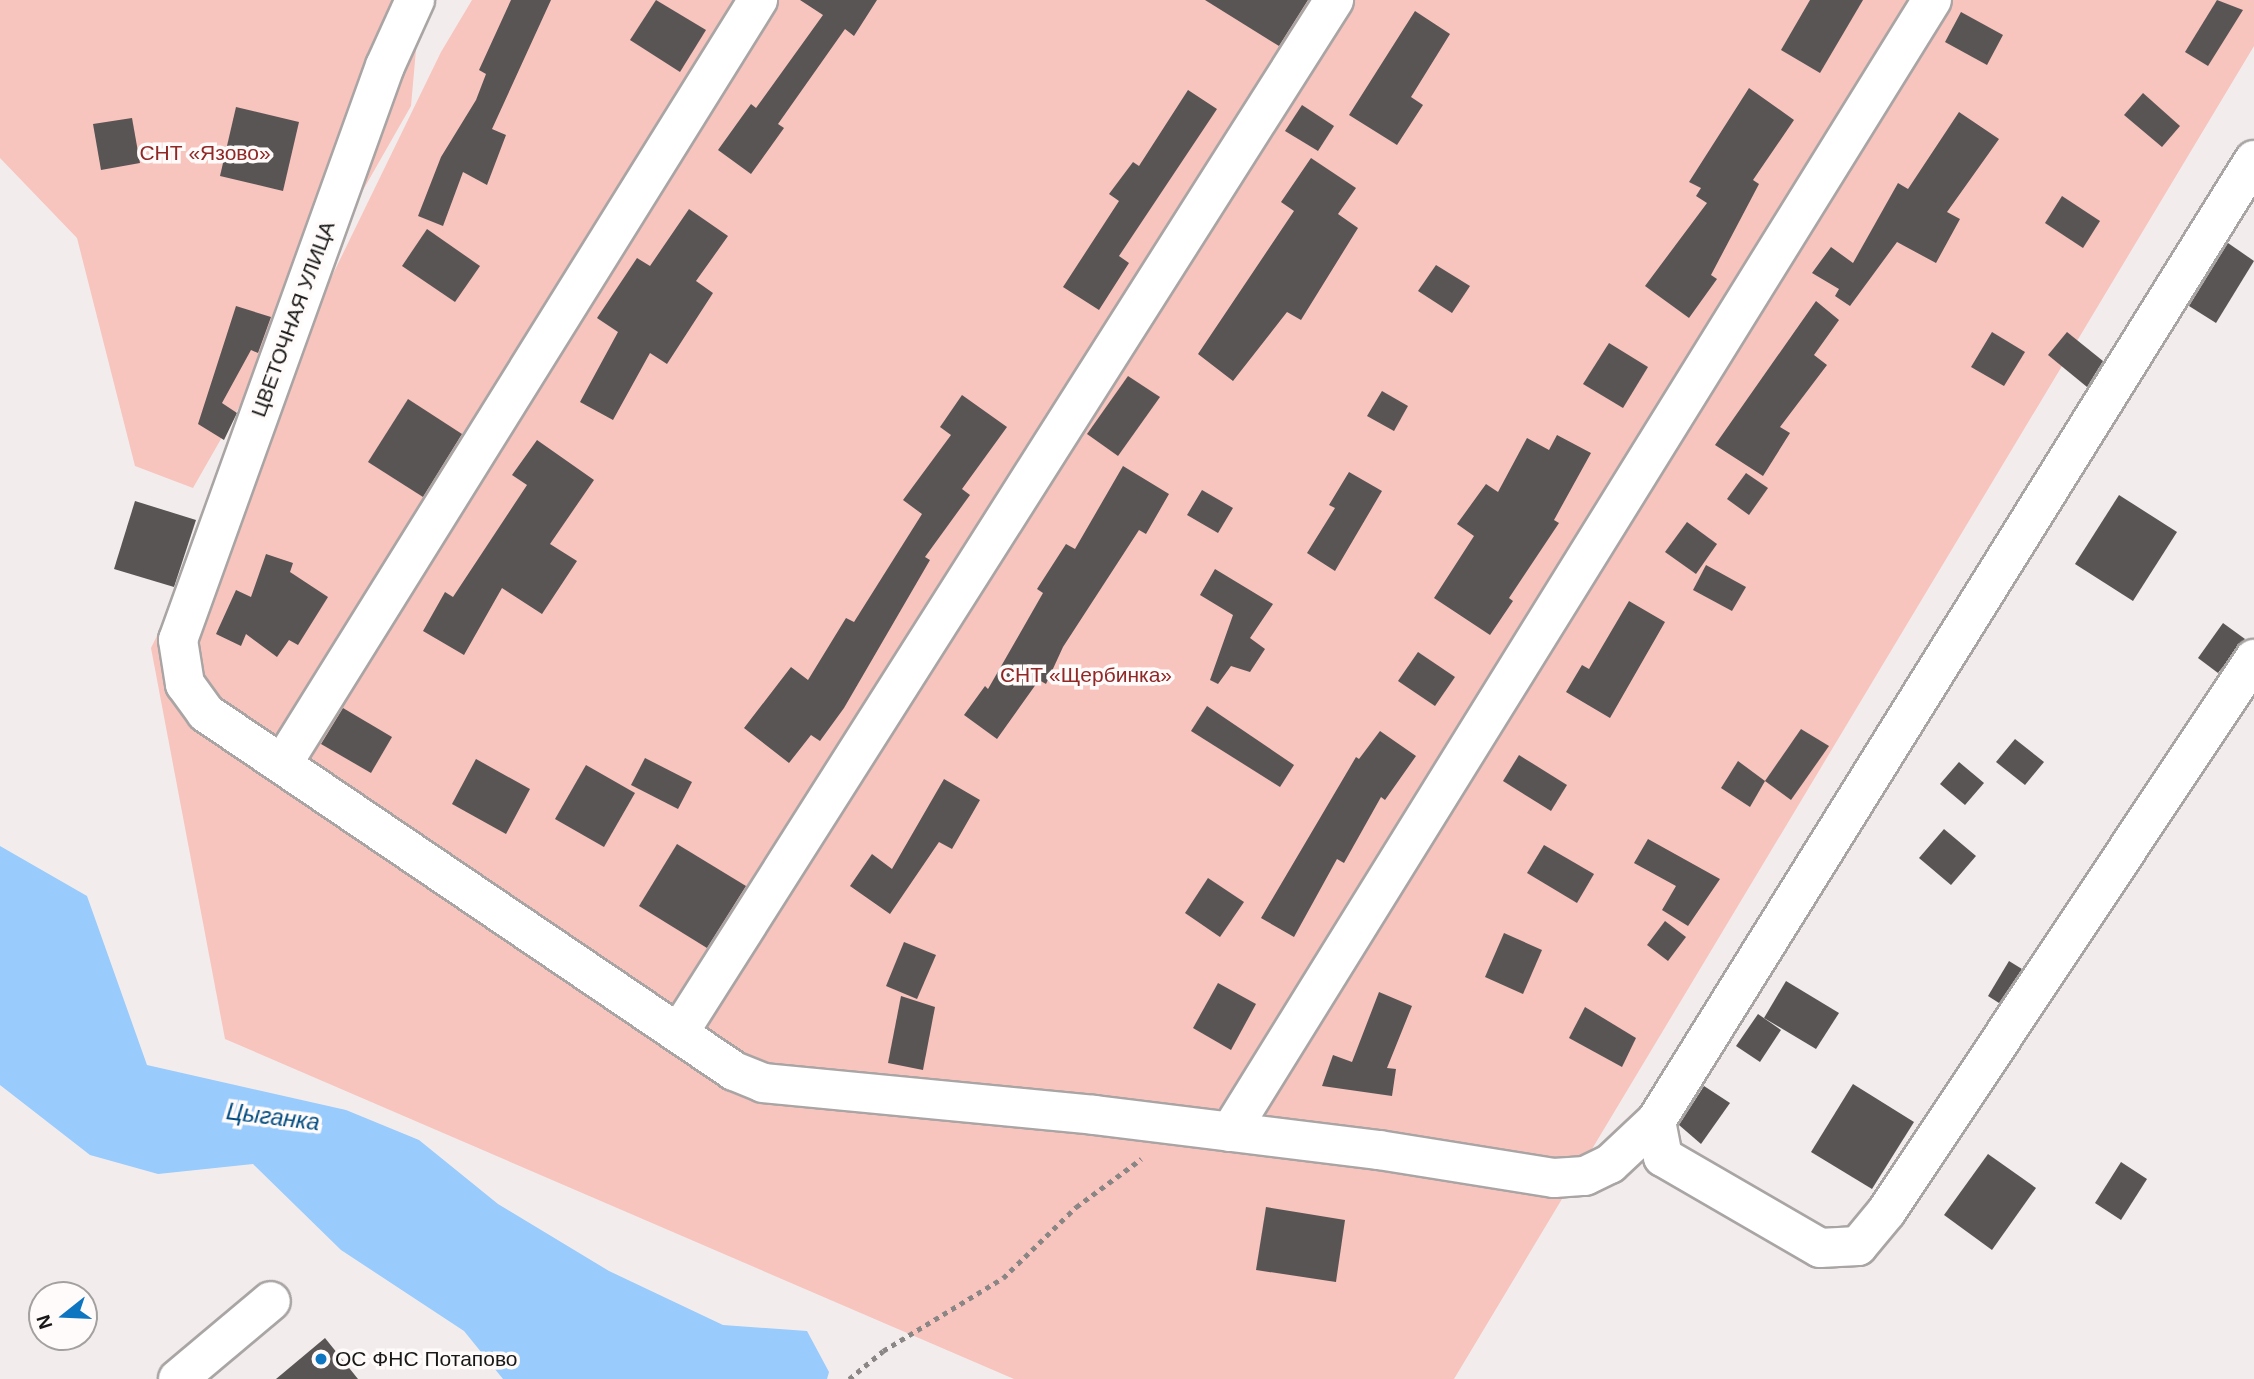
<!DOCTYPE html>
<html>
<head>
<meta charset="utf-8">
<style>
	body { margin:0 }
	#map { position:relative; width:2254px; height:1379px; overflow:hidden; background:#f2edec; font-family:Helvetica,sans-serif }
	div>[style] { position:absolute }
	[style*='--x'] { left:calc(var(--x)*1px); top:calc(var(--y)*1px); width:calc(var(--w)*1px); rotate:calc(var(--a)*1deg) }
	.green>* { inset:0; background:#f7c4be }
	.water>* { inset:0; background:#99cbfc }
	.building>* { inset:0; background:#595555 }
	.path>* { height:4.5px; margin-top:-2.25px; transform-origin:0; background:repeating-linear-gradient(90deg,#898685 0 5px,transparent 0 10px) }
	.roads { filter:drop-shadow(2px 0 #aaa5a5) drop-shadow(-2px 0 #aaa5a5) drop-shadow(0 2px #aaa5a5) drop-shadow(0 -2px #aaa5a5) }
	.minor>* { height:38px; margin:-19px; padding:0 19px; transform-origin:19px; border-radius:19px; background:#fff }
	.dots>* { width:19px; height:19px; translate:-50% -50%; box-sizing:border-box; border:4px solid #fffbfa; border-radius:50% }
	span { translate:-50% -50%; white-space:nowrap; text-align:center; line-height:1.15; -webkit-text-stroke:7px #fffbfa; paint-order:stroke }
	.park-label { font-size:21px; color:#8f2826 }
	.street-label { font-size:21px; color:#191818 }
	.poi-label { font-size:21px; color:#191818 }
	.left { translate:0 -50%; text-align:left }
	.water-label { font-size:23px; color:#004c82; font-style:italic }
	.north { position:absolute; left:28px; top:1281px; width:70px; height:70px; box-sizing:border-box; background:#fffbfa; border:2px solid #a3a0a0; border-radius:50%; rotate:252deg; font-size:19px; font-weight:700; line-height:28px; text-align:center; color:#191818 }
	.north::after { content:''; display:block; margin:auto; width:24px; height:32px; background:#0e75c0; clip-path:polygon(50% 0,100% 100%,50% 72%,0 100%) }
</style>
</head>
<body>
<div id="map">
	<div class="green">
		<div style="clip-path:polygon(0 0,428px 0,419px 16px,411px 106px,193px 488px,135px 466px,77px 238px,0 158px)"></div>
		<div style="clip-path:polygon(472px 0,2254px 0,2254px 46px,1454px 1379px,1014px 1379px,225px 1039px,151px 648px,441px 52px)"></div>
	</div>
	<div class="water">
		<div style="clip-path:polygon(0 846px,87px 896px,147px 1065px,346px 1110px,419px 1140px,498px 1204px,609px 1271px,723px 1325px,807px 1331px,829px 1372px,827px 1379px,503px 1379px,464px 1331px,341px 1250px,253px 1164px,158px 1174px,90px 1155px,0 1085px)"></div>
	</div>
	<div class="building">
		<div style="clip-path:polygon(511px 0,551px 0,492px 129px,506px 135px,487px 185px,463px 172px,443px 226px,418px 216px,441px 157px,476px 100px,486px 74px,479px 70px)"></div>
		<div style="clip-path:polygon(656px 0,706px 30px,680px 72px,630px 40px)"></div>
		<div style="clip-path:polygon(800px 0,877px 0,854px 36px,845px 29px,778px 124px,784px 128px,751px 174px,718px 150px,751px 104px,756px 108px,823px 15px)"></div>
		<div style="clip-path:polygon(1205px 0,1308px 0,1279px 46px)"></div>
		<div style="clip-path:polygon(1810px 0,1863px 0,1820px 73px,1781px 50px)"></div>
		<div style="clip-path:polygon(2217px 0,2243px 10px,2208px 66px,2185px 52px)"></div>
		<div style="clip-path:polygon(1415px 11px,1450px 34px,1411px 97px,1423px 105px,1397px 145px,1349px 115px)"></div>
		<div style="clip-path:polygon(1961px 12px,2003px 35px,1987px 65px,1945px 42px)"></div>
		<div style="clip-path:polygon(1749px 88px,1794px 120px,1753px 180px,1759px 184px,1711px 275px,1717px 279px,1689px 318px,1645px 286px,1707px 203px,1696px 196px,1701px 188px,1689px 182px)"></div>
		<div style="clip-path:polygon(1188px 90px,1217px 109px,1119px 256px,1129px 263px,1099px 310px,1063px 287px,1119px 201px,1109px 194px,1133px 162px,1139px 166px)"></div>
		<div style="clip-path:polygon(2143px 93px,2180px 126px,2162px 147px,2124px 115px)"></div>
		<div style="clip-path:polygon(1302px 105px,1334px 126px,1318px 151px,1285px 131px)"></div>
		<div style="clip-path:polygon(236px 107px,299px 122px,283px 191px,220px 176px)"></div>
		<div style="clip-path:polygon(1959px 112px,1999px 139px,1947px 212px,1960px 219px,1936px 263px,1897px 242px,1850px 306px,1835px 296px,1839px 289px,1812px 273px,1831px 247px,1853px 263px,1898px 183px,1908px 189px)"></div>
		<div style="clip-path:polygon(132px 118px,140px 163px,101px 170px,93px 124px)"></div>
		<div style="clip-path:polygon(1311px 158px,1356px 188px,1338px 214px,1358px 228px,1301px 320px,1287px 312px,1233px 381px,1198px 354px,1294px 211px,1281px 202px)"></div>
		<div style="clip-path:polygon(2062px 196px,2100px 221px,2083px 248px,2045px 223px)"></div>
		<div style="clip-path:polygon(689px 209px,728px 236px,696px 281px,713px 293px,667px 364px,650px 353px,613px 420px,580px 402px,618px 332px,597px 318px,637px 258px,650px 266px)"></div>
		<div style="clip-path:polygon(427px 229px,480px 266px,455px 302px,402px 266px)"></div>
		<div style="clip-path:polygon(2228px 243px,2254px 261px,2216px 323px,2189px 306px)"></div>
		<div style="clip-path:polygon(1436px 265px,1470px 286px,1452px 313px,1418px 291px)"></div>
		<div style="clip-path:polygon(1816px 301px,1839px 320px,1814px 355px,1827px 365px,1780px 427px,1790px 433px,1763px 476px,1715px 445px)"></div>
		<div style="clip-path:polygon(236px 306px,271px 317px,258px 353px,251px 350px,222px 403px,237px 413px,224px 440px,198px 424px)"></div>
		<div style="clip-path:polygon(1992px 332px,2025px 352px,2004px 386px,1971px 367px)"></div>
		<div style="clip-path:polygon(2067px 332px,2103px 361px,2087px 387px,2048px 355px)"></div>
		<div style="clip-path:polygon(1609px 343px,1648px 367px,1623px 408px,1583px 384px)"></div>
		<div style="clip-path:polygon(1128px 376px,1160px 397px,1118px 456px,1087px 434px)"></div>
		<div style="clip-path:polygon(1382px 391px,1408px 406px,1394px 431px,1367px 416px)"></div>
		<div style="clip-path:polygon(962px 395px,1007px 427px,962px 489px,970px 495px,925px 557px,930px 560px,844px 708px,820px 741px,811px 735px,789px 763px,744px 728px,791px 667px,808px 680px,846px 618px,854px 622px,922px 514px,903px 500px,951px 435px,940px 427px)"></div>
		<div style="clip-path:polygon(408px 399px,462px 434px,423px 497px,368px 462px)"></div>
		<div style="clip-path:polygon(1557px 435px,1591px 453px,1554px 520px,1559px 523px,1509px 598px,1513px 601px,1490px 635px,1434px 598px,1474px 536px,1457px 524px,1486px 484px,1498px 492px,1527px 438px,1549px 450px)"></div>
		<div style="clip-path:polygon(537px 440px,594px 480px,550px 544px,577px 561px,542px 614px,502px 588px,464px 655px,423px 631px,445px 592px,453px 597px,527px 485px,512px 475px)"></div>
		<div style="clip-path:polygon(1123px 466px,1169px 494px,1146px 534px,1139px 530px,1063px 647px,1046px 684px,1039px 680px,997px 739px,964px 715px,985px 686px,988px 689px,1043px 593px,1037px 589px,1066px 544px,1075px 549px)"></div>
		<div style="clip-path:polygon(1349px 472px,1382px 491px,1335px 571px,1307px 553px,1335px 508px,1329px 505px)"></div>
		<div style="clip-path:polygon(1746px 473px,1768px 488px,1749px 515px,1727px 499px)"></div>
		<div style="clip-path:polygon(1202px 490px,1233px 508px,1218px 533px,1187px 515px)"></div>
		<div style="clip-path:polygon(2119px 495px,2177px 532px,2133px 601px,2075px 564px)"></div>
		<div style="clip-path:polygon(135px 501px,196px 520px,174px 587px,114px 569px)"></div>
		<div style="clip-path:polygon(1687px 522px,1717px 544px,1696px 574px,1665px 552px)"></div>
		<div style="clip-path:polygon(266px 554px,293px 563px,290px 572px,328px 597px,298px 645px,289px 640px,277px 657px,246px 634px,241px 646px,216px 634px,236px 590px,251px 597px)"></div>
		<div style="clip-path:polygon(1706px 565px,1746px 587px,1732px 611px,1693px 590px)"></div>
		<div style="clip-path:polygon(1215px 569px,1273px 604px,1250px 638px,1265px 649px,1250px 672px,1231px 666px,1218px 684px,1210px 680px,1233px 615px,1200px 595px)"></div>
		<div style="clip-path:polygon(1629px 601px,1665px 622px,1610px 718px,1566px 692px,1582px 665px,1589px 669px)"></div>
		<div style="clip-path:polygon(2223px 623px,2245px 639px,2218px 673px,2198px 658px)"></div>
		<div style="clip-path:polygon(1418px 652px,1455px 677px,1435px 706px,1398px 681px)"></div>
		<div style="clip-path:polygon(1207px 706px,1294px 765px,1280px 787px,1191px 731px)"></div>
		<div style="clip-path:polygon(343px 708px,392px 737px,371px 773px,321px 744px)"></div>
		<div style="clip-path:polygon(1801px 729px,1829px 746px,1791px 800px,1765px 781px)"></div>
		<div style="clip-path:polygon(1380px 731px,1416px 756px,1385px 800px,1381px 797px,1344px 863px,1337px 859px,1294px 937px,1261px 918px,1356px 757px,1359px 759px)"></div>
		<div style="clip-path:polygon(2015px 739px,2044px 762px,2025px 785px,1996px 762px)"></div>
		<div style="clip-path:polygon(1519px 755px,1567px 785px,1551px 811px,1503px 781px)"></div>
		<div style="clip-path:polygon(645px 758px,692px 782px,678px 809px,631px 785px)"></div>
		<div style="clip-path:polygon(476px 759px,530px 789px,506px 834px,452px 804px)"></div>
		<div style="clip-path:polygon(1738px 761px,1765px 781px,1750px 807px,1721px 788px)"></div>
		<div style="clip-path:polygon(1959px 762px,1984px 783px,1965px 805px,1940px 784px)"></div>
		<div style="clip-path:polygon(586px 765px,635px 793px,604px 847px,555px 819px)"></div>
		<div style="clip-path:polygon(944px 779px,980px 800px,952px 849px,939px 842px,890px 914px,850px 886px,872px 854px,892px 869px)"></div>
		<div style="clip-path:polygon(1944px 829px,1976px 856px,1951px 885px,1919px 858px)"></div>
		<div style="clip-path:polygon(1648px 839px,1720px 879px,1688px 926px,1662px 910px,1676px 886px,1634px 863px)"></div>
		<div style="clip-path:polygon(677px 844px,746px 886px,707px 948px,639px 906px)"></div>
		<div style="clip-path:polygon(1544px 845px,1594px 874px,1577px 903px,1527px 873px)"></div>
		<div style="clip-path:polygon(1208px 878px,1244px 902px,1220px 937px,1185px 913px)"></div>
		<div style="clip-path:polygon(1665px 921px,1686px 937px,1668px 961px,1647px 945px)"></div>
		<div style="clip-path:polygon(1504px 933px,1542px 950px,1523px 994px,1485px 977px)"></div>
		<div style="clip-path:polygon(904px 942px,936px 955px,917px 999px,886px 986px)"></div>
		<div style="clip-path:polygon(2009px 961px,2022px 969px,1999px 1003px,1988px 996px)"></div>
		<div style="clip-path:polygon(1786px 981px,1839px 1013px,1816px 1049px,1764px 1018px)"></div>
		<div style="clip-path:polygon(1218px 983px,1256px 1004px,1231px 1050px,1193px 1028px)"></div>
		<div style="clip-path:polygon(1379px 992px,1412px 1006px,1387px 1068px,1396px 1069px,1392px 1096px,1322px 1086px,1333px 1055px,1352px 1062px)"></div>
		<div style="clip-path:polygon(901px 996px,935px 1007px,923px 1070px,888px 1063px)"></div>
		<div style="clip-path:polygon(1585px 1007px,1636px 1038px,1622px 1067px,1569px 1038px)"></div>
		<div style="clip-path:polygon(1758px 1014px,1781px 1030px,1760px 1062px,1736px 1046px)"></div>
		<div style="clip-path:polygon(1853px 1084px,1914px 1122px,1872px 1189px,1811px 1152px)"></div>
		<div style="clip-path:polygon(1704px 1086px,1730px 1103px,1701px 1144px,1679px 1125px)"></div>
		<div style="clip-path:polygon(1988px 1154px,2036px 1188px,1992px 1250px,1944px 1215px)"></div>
		<div style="clip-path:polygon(2121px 1162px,2147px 1179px,2121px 1220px,2095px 1203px)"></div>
		<div style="clip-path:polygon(1266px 1207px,1345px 1220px,1336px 1282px,1256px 1270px)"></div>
		<div style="clip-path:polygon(325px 1338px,358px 1379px,276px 1379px)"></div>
	</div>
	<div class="path">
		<div style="--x:849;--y:1379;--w:44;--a:-39.5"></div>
		<div style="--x:883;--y:1351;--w:140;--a:-31.3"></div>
		<div style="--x:1003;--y:1278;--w:102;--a:-44.2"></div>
		<div style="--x:1076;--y:1207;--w:81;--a:-36.4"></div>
	</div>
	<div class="roads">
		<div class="minor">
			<div style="--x:415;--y:0;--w:72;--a:114.4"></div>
			<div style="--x:385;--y:66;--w:610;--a:109.83"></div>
			<div style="--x:178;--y:640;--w:45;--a:81"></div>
			<div style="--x:185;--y:684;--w:36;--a:54"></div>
			<div style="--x:206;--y:713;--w:638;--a:34.14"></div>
			<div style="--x:734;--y:1071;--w:31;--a:22"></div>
			<div style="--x:763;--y:1083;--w:333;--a:5.5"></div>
			<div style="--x:1094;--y:1115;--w:287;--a:7"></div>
			<div style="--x:1379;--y:1150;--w:177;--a:9.1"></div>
			<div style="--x:1554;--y:1178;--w:31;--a:-4"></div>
			<div style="--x:1585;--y:1176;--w:28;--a:-26"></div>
			<div style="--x:1610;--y:1164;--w:63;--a:-43.1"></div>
			<div style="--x:2254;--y:160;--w:1132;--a:121.89"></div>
			<div style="--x:1656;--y:1121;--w:37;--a:79"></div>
			<div style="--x:1663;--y:1157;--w:181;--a:30.1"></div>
			<div style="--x:1820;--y:1248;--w:38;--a:-3"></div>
			<div style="--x:1858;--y:1246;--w:45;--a:-50.4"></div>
			<div style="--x:1887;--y:1211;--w:663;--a:-56.38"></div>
			<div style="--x:283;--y:763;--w:899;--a:-58.1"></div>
			<div style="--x:680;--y:1031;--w:1221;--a:-57.61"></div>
			<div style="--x:1230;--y:1132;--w:1332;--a:-58.2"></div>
			<div style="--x:178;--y:1379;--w:121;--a:-40"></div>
		</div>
	</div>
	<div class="dots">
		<div style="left:321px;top:1359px;background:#0e75c0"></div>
	</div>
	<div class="park-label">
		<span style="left:205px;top:153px">СНТ «Язово»</span>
		<span style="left:1086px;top:675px">СНТ «Щербинка»</span>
	</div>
	<div class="street-label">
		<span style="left:293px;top:319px;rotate:-70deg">ЦВЕТОЧНАЯ УЛИЦА</span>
	</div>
	<div class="poi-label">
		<span class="left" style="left:335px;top:1359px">ОС ФНС Потапово</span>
	</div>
	<div class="water-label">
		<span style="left:273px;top:1117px;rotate:7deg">Цыганка</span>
	</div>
	<div class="north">N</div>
</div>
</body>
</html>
